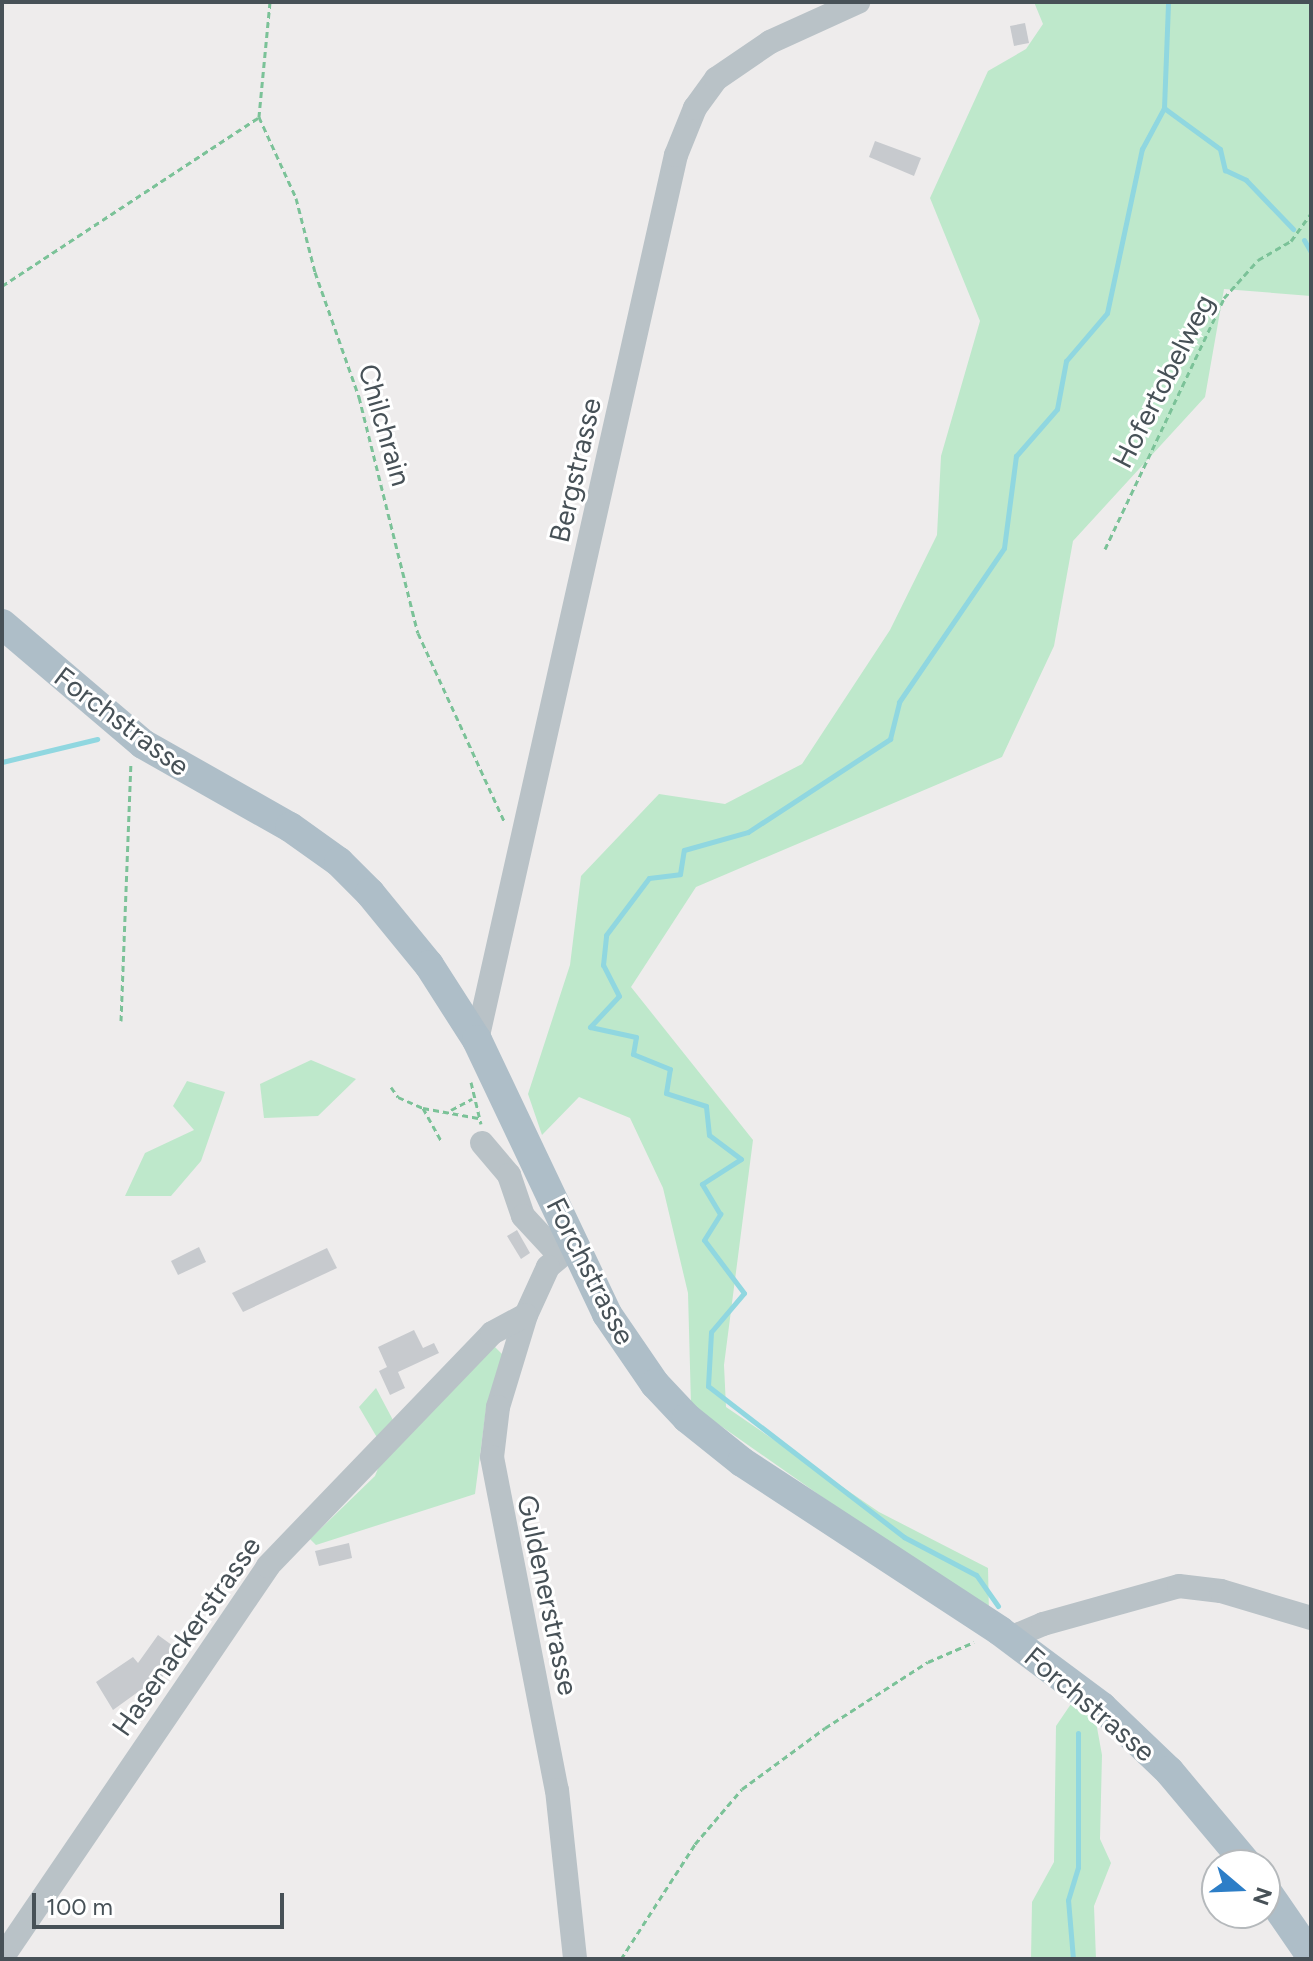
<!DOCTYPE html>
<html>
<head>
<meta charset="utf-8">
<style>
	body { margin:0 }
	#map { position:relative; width:1313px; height:1961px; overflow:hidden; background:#eeecec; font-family:Figtree,sans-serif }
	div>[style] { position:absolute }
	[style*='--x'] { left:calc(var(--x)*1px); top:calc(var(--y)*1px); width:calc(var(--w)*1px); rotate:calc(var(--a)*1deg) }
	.green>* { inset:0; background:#bee8cb }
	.stream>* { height:5px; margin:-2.5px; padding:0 2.5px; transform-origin:2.5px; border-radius:2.5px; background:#90d7e0 }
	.building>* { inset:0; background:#c7cace }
	.path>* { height:3px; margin-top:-1.5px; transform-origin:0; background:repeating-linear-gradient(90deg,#7bc298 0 6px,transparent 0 10px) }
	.minor>* { height:24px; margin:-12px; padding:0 12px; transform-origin:12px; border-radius:12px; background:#b9c2c7 }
	.major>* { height:30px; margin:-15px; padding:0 15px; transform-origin:15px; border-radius:15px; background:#aebec8 }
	span { translate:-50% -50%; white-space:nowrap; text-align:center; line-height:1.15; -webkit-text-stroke:6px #fff; paint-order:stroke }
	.street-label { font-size:28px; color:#475157 }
	.frame { position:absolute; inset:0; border:4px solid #475157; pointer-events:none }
	.north { position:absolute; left:1201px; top:1849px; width:80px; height:80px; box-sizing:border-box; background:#fff; border:2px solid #b5b9bc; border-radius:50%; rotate:109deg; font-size:22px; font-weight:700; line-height:32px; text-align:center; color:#475157 }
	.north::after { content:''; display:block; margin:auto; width:28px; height:36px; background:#2d7ec7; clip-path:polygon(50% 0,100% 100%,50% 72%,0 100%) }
	.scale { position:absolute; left:32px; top:1893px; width:252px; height:36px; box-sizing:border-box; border:4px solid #475157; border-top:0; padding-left:10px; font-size:24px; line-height:28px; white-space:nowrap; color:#475157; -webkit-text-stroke:6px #fff; paint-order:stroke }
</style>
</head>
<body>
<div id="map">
	<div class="green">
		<div style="clip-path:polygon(1034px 2px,1311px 2px,1311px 296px,1224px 289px,1205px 397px,1073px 541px,1054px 646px,1002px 757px,696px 887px,631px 987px,753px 1140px,724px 1365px,726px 1407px,879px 1512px,988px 1568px,989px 1614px,691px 1405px,688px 1293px,663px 1188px,630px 1118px,579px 1097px,542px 1135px,528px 1094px,570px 965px,581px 876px,659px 794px,725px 804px,802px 764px,890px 630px,937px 535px,941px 456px,980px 321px,930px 198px,988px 71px,1026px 49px,1043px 24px)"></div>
		<div style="clip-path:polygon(311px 1060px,356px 1079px,318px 1116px,264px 1118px,260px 1084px)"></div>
		<div style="clip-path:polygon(187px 1081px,225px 1092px,201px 1161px,171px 1196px,125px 1196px,145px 1153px,194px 1130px,173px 1106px)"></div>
		<div style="clip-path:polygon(494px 1346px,507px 1359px,486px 1409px,475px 1494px,316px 1545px,310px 1539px,375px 1476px,385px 1451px,359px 1407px,376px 1388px,403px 1439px)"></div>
		<div style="clip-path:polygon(1073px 1701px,1096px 1722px,1102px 1755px,1100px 1839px,1111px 1863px,1094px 1906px,1096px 1959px,1031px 1959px,1032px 1902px,1054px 1862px,1056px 1726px)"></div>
	</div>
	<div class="stream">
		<div style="--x:1164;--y:108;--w:69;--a:36.2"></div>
		<div style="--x:1220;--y:149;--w:22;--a:77"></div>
		<div style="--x:1225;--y:170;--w:23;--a:25"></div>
		<div style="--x:1246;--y:180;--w:68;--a:46.2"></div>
		<div style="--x:1304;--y:240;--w:14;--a:60"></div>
		<div style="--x:2;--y:762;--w:98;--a:-13.6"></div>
		<div style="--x:998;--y:1606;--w:38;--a:-125"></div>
		<div style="--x:976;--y:1575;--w:81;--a:-152.2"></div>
		<div style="--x:904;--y:1537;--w:247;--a:-142.4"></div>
		<div style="--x:708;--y:1386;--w:54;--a:-86.8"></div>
		<div style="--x:711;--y:1332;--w:51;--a:-49.8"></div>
		<div style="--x:744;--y:1293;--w:66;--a:-127"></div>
		<div style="--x:704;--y:1240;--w:31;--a:-58"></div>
		<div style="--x:720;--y:1214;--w:35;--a:-121"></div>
		<div style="--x:702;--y:1184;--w:46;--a:-32.7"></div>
		<div style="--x:741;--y:1159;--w:40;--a:-143"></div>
		<div style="--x:709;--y:1135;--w:29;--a:-96"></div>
		<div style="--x:706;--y:1106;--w:42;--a:-162"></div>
		<div style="--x:666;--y:1093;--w:24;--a:-81"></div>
		<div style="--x:670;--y:1069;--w:40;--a:-158"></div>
		<div style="--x:633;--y:1054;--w:17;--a:-80"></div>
		<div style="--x:636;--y:1037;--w:47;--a:-167.7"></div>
		<div style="--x:590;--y:1027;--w:42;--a:-46.9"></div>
		<div style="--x:619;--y:996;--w:35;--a:-117"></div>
		<div style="--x:603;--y:965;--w:30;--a:-84"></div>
		<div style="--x:606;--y:935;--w:71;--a:-53"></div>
		<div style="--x:649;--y:878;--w:31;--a:-7"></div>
		<div style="--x:680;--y:874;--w:24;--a:-81"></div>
		<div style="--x:684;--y:850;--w:66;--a:-15.7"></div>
		<div style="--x:748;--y:832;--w:170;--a:-33.2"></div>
		<div style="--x:890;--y:739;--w:38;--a:-76"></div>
		<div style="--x:899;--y:702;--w:186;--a:-55.7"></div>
		<div style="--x:1004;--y:548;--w:93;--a:-82.6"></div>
		<div style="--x:1016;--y:456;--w:62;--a:-48.9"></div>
		<div style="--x:1057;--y:409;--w:49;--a:-79.4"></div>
		<div style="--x:1066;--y:361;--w:63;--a:-49.5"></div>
		<div style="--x:1107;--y:313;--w:168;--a:-78"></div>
		<div style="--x:1142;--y:149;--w:47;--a:-61.8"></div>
		<div style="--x:1164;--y:108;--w:106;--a:-87.8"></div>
		<div style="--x:1073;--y:1959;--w:59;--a:-94.8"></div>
		<div style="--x:1068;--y:1900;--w:34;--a:-73"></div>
		<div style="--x:1078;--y:1867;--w:134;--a:-90"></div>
	</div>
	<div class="building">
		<div style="clip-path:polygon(1025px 23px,1029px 43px,1014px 46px,1010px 26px)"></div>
		<div style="clip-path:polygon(875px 141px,921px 158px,914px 176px,869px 157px)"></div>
		<div style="clip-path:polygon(517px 1230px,530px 1253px,521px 1259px,507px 1236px)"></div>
		<div style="clip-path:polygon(199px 1247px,206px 1262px,178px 1275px,171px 1261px)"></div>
		<div style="clip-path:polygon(327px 1248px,337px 1268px,243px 1312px,232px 1293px)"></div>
		<div style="clip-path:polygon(414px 1330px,423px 1348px,434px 1343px,439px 1353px,398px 1372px,405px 1388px,390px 1395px,379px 1371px,387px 1367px,378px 1347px)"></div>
		<div style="clip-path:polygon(349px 1543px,352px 1558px,319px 1566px,315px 1551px)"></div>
		<div style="clip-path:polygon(158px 1635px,180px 1651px,155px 1688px,149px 1684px,113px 1710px,96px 1682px,133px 1657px,138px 1663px)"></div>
	</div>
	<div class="path">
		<div style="--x:270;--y:2;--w:116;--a:95.5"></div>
		<div style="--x:259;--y:117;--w:89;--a:65.4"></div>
		<div style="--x:296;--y:198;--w:76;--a:75.6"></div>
		<div style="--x:315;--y:272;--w:133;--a:70.6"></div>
		<div style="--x:359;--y:397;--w:243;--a:76"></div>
		<div style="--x:418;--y:633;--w:207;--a:65.4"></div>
		<div style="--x:2;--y:286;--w:308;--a:-33.3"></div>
		<div style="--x:1105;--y:549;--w:278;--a:-64.6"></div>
		<div style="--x:1224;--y:298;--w:51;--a:-48.2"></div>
		<div style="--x:1258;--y:260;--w:38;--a:-30"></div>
		<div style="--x:1291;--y:241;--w:34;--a:-54"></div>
		<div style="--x:121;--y:1021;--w:257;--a:-87.8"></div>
		<div style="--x:471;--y:1082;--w:43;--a:76.6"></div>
		<div style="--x:391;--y:1087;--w:12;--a:55"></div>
		<div style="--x:398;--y:1097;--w:27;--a:24"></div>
		<div style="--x:423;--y:1108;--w:56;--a:10.3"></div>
		<div style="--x:423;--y:1108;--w:37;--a:61"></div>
		<div style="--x:451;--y:1110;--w:24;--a:-28"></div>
		<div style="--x:621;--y:1959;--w:137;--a:-57.2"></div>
		<div style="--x:695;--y:1844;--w:72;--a:-49.5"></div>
		<div style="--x:742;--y:1789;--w:103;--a:-36.3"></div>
		<div style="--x:825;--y:1728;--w:122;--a:-32.7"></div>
		<div style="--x:928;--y:1662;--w:50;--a:-23.5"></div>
	</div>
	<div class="minor">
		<div style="--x:477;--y:1040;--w:907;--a:-77.33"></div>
		<div style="--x:676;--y:155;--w:51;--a:-68"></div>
		<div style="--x:695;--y:108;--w:36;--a:-54"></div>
		<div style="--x:716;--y:79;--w:65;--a:-34.4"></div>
		<div style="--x:770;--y:42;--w:97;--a:-24.4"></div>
		<div style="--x:482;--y:1143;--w:42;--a:49.8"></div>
		<div style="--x:509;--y:1175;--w:43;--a:71.1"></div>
		<div style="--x:523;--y:1216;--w:53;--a:47.3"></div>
		<div style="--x:574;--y:1245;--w:34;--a:140"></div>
		<div style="--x:548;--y:1267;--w:53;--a:114.6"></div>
		<div style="--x:526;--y:1315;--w:96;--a:106.9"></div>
		<div style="--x:498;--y:1407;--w:50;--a:96.8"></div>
		<div style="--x:492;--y:1457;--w:339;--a:79"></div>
		<div style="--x:557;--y:1790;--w:170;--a:83.9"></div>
		<div style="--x:1010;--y:1638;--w:36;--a:-23"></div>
		<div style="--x:1043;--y:1624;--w:141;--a:-15.6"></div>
		<div style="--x:1179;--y:1586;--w:42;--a:6.8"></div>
		<div style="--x:1221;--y:1591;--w:94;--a:16.7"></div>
		<div style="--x:2;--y:1958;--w:474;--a:-55.8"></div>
		<div style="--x:268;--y:1566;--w:323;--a:-46.1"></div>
		<div style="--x:492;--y:1333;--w:38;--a:-28"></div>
	</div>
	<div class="major">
		<div style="--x:2;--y:624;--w:185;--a:40.4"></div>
		<div style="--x:143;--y:744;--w:169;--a:29.5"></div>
		<div style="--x:290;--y:827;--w:60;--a:35.5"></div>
		<div style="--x:339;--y:862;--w:44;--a:45"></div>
		<div style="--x:370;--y:893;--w:93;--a:50.7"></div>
		<div style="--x:429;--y:965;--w:89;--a:57.4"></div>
		<div style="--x:477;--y:1040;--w:303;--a:64.6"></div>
		<div style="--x:607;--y:1314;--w:85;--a:55.6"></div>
		<div style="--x:655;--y:1384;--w:47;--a:46.7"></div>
		<div style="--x:687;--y:1418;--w:70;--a:38.7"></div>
		<div style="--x:742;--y:1462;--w:308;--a:33.2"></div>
		<div style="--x:1000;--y:1631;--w:127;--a:36.7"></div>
		<div style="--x:1102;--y:1707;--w:93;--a:43.7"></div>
		<div style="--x:1169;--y:1771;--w:123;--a:50"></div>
		<div style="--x:1265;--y:1889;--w:81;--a:55.5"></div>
	</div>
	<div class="street-label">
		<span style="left:1163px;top:381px;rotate:-63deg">Hofertobelweg</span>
		<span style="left:385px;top:425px;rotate:74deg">Chilchrain</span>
		<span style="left:575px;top:470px;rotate:-77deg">Bergstrasse</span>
		<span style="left:122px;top:721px;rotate:37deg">Forchstrasse</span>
		<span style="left:591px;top:1271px;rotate:63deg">Forchstrasse</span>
		<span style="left:548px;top:1595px;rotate:78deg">Guldenerstrasse</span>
		<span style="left:186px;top:1636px;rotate:-55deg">Hasenackerstrasse</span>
		<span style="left:1090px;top:1704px;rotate:40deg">Forchstrasse</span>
	</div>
	<div class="frame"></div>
	<div class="north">N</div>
	<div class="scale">100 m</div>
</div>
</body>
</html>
